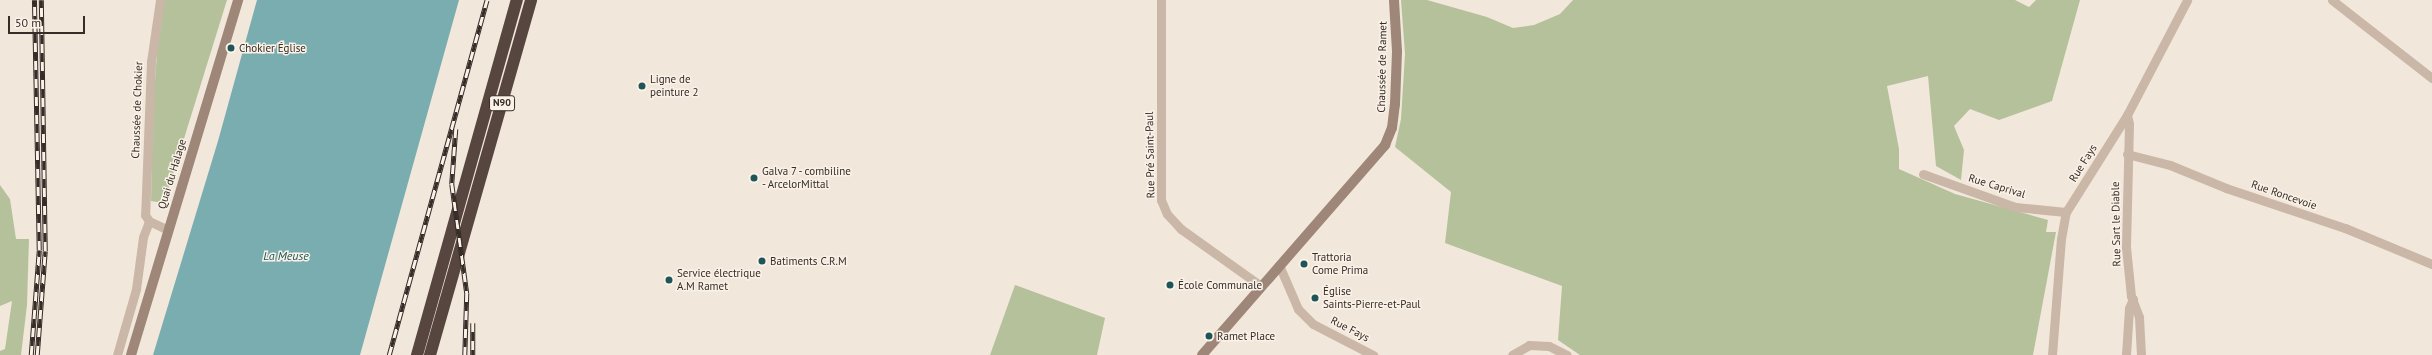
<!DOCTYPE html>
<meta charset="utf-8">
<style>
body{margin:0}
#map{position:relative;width:2432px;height:355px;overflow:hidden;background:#f2e7db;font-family:"PT Sans",sans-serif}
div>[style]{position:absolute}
.green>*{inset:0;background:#b5c19b}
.water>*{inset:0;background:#7aadaf}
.street>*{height:9px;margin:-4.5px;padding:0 4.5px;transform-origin:4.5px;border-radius:4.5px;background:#cab7a7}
.secondary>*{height:10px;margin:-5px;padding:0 5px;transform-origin:5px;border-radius:5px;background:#9e8678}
.highway>*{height:12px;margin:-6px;padding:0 6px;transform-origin:6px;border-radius:6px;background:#57463f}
.rail>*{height:4.5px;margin-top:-2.25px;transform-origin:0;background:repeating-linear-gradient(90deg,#faf1e7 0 9px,#362c28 0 18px);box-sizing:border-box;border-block:1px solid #362c28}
.dots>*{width:11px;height:11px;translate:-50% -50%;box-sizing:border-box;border:2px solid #faf1e7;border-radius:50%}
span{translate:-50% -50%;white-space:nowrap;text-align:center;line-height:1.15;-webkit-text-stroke:3px #faf1e7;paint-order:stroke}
.shield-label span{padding:1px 3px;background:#faf1e7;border:1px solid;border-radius:3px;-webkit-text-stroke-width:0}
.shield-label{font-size:10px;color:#362c28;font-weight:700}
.poi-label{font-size:11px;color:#362c28}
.left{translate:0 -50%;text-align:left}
.street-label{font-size:11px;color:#362c28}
.water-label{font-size:12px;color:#1d5558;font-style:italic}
.scale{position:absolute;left:8px;top:16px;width:77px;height:18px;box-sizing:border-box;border:2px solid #362c28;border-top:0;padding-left:5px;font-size:12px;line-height:14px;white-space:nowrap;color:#362c28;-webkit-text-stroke:3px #faf1e7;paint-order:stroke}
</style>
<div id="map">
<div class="green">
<i style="clip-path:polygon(161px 0,227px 0,164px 203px,151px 201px,153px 108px)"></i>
<i style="clip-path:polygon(1401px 0,1427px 0,1487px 17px,1513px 28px,1534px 25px,1560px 14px,1573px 0,2015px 0,2029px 7px,2036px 0,2080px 0,2052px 101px,1999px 120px,1970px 109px,1954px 126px,1964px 150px,1961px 180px,1936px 166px,1928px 76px,1887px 86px,1899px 149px,1899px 169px,1955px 194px,2048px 220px,2046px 232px,2056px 232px,2033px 355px,1580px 355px,1558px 340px,1562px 286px,1445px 243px,1451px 192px,1395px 147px,1401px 119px,1405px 54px)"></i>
<i style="clip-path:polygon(0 185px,10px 199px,16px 239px,29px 239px,27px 305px,21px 355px,0 355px,0 351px,5px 349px,12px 301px,0 306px)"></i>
<i style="clip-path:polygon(1015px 285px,1105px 318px,1097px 355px,990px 355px)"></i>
</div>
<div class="water">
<i style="clip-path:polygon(257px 0,459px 0,360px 355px,153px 355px,218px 141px)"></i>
</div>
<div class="street">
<i style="left:160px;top:0;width:63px;rotate:98.3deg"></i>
<i style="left:151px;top:62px;width:153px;rotate:92.2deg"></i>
<i style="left:145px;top:215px;width:7px;rotate:56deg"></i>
<i style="left:149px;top:221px;width:21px;rotate:25deg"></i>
<i style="left:1161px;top:0;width:200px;rotate:90deg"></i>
<i style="left:1161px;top:200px;width:15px;rotate:67deg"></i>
<i style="left:1167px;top:214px;width:21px;rotate:47deg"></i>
<i style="left:1181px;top:229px;width:98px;rotate:35.5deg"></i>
<i style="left:2332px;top:0;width:127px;rotate:38deg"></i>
<i style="left:2127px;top:115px;width:9px;rotate:77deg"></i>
<i style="left:2129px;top:124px;width:123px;rotate:91.4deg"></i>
<i style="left:2126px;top:247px;width:49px;rotate:84.2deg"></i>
<i style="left:2131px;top:296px;width:22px;rotate:69deg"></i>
<i style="left:2139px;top:317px;width:38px;rotate:87deg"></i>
<i style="left:2127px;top:154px;width:44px;rotate:14.3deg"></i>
<i style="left:2170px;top:165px;width:61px;rotate:22.3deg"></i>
<i style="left:2226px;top:188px;width:126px;rotate:18.6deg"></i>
<i style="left:2345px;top:228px;width:94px;rotate:22.5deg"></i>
<i style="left:1923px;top:174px;width:98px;rotate:19.7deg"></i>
<i style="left:2015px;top:207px;width:51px;rotate:5.6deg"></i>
<i style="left:1279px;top:265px;width:48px;rotate:66.6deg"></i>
<i style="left:1298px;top:309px;width:21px;rotate:45deg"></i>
<i style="left:1313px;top:324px;width:68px;rotate:27.3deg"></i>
<i style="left:117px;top:355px;width:69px;rotate:-73.9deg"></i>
<i style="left:136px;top:289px;width:52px;rotate:-82.3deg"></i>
<i style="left:143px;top:237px;width:17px;rotate:-69deg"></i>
<i style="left:1512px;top:355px;width:20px;rotate:-30deg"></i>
<i style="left:1529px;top:345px;width:20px;rotate:3deg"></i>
<i style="left:1549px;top:346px;width:20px;rotate:27deg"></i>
<i style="left:2052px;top:355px;width:116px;rotate:-85.6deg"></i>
<i style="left:2061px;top:239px;width:27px;rotate:-80deg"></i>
<i style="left:2066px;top:212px;width:115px;rotate:-57.8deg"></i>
<i style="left:2127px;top:115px;width:130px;rotate:-62.4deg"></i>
<i style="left:2126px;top:355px;width:47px;rotate:-86.3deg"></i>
<i style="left:2129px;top:308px;width:10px;rotate:-66deg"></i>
</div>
<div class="secondary">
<i style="left:131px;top:355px;width:371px;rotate:-73.2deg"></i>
<i style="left:1202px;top:355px;width:279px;rotate:-48.9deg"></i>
<i style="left:1385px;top:145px;width:18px;rotate:-68deg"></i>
<i style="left:1392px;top:128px;width:24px;rotate:-83deg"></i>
<i style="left:1395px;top:104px;width:53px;rotate:-87.8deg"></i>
<i style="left:1397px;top:51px;width:51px;rotate:-93.4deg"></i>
</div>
<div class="highway">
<i style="left:417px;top:355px;width:369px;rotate:-74.3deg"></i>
<i style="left:430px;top:355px;width:369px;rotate:-74.1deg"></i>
</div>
<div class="rail">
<i style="left:456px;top:129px;width:55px;rotate:94.2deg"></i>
<i style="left:452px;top:184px;width:110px;rotate:82.2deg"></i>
<i style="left:467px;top:293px;width:62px;rotate:91.8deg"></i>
<i style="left:473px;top:323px;width:32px;rotate:90deg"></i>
<i style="left:31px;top:355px;width:105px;rotate:-85.6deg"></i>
<i style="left:39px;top:250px;width:250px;rotate:-91.1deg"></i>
<i style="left:37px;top:355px;width:104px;rotate:-85.6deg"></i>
<i style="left:45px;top:251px;width:251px;rotate:-90.9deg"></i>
<i style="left:389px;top:355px;width:368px;rotate:-74.6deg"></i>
</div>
<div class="dots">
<i style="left:231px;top:48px;background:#1d5558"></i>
<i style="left:642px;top:86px;background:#1d5558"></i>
<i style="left:754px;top:178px;background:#1d5558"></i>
<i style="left:762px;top:261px;background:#1d5558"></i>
<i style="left:1304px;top:264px;background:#1d5558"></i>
<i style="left:669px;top:280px;background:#1d5558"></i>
<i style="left:1170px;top:285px;background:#1d5558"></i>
<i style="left:1315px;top:298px;background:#1d5558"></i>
<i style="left:1209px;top:336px;background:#1d5558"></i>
</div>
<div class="shield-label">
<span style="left:502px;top:103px">N90</span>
</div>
<div class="poi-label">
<span class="left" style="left:239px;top:48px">Chokier Église</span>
<span class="left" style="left:650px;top:86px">Ligne de<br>peinture 2</span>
<span class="left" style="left:762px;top:178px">Galva 7 - combiline<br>- ArcelorMittal</span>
<span class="left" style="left:1312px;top:264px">Trattoria<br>Come Prima</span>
<span class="left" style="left:770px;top:261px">Batiments C.R.M</span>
<span class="left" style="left:677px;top:280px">Service électrique<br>A.M Ramet</span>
<span class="left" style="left:1178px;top:285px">École Communale</span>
<span class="left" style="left:1323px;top:298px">Église<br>Saints-Pierre-et-Paul</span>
<span class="left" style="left:1217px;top:336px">Ramet Place</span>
</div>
<div class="street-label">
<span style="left:1382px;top:67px;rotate:-89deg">Chaussée de Ramet</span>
<span style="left:137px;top:110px;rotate:-88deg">Chaussée de Chokier</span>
<span style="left:1150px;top:155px;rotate:-91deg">Rue Pré Saint-Paul</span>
<span style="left:2083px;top:163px;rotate:-58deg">Rue Fays</span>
<span style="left:172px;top:174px;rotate:-73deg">Quai du Halage</span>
<span style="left:1997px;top:186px;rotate:17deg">Rue Caprival</span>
<span style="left:2284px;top:195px;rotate:19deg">Rue Roncevoie</span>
<span style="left:2116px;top:224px;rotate:-91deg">Rue Sart le Diable</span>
<span style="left:1350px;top:329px;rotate:27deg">Rue Fays</span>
</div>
<div class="water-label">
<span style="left:286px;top:256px">La Meuse</span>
</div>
<div class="scale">50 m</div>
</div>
